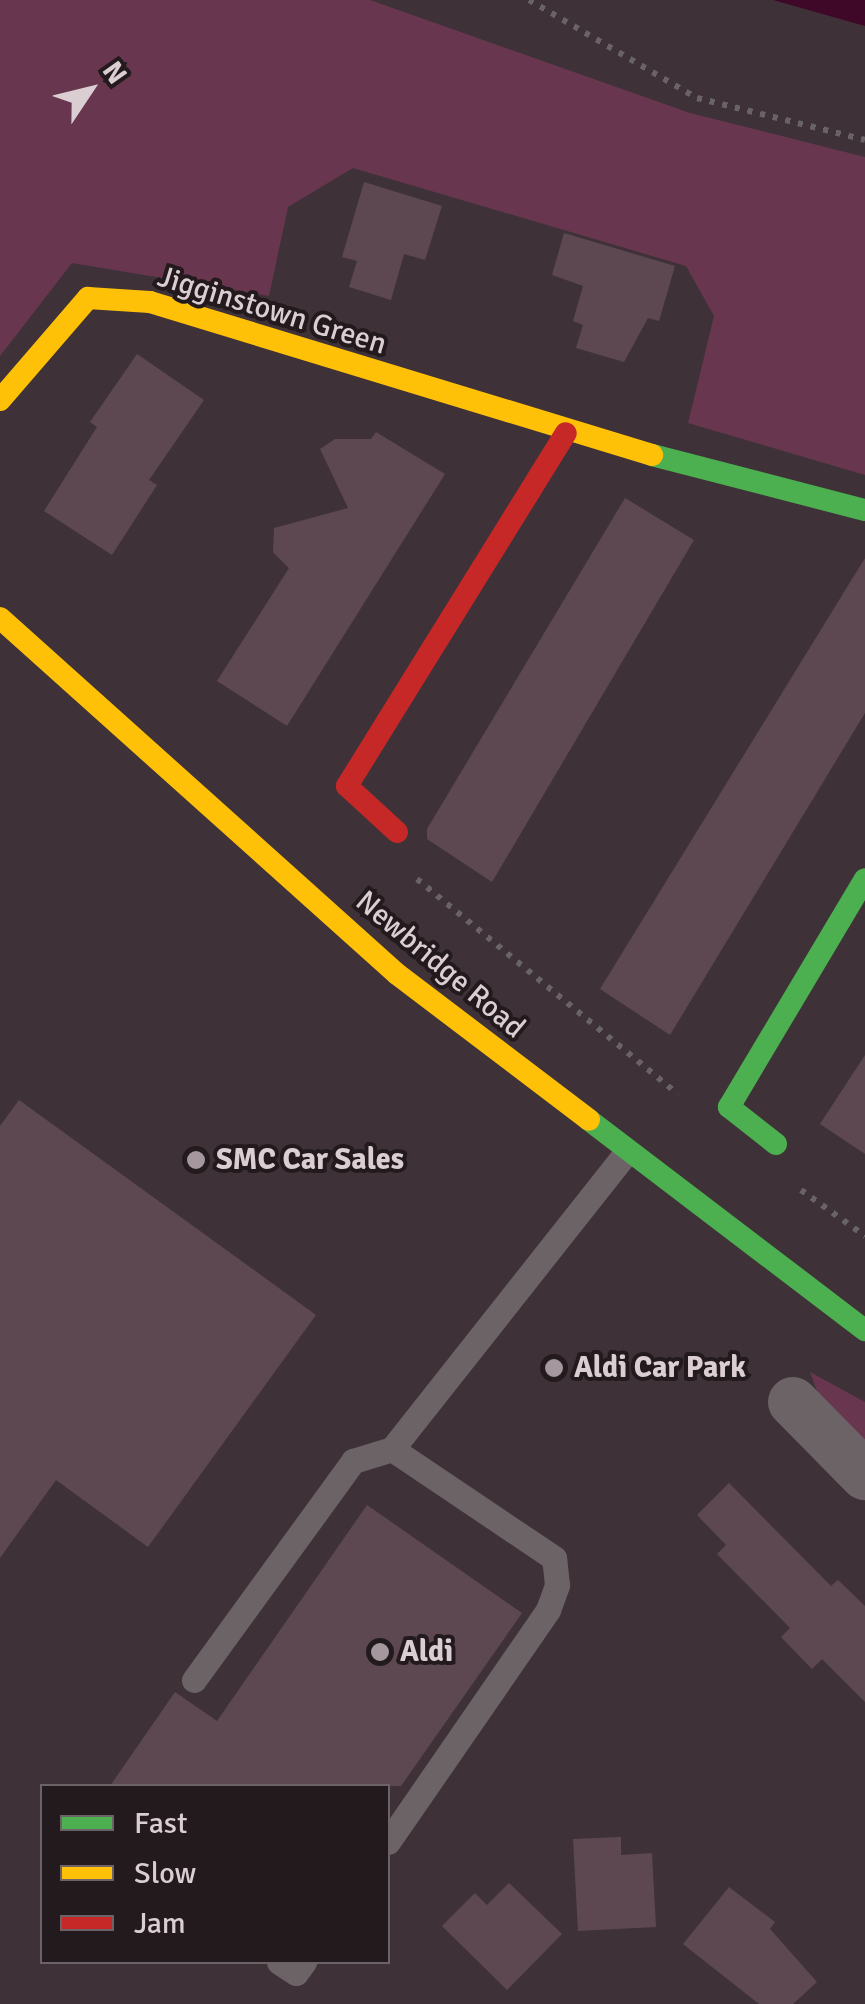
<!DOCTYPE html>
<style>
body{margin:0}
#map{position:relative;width:865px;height:2004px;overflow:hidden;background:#3e3238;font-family:Signika,sans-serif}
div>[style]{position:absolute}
.green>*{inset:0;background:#68364e}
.water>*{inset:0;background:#3f0828}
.building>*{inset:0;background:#5d4852}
.path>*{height:6px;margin-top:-3px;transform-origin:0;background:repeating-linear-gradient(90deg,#6a6366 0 5px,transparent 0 13px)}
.lane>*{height:25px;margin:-12.5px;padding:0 12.5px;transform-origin:12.5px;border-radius:12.5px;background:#6c6367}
.street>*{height:50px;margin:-25px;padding:0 25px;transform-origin:25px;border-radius:25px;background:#6c6367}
.fast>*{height:22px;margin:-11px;padding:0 11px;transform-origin:11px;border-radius:11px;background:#4caf50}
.slow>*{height:22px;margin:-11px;padding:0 11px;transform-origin:11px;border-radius:11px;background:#ffc107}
.jam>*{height:22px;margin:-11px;padding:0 11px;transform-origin:11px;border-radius:11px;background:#c62828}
.dots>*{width:28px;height:28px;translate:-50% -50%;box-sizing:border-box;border:5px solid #231a1d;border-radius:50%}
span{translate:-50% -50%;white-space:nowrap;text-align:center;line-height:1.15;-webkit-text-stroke:8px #231a1d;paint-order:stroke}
.street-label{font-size:30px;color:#dbced3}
.poi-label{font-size:30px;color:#dbced3;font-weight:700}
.left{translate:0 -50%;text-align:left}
.legend{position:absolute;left:40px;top:1784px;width:350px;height:180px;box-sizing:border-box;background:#231a1d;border:2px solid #6d6266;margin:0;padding:12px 18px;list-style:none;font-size:30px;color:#dbced3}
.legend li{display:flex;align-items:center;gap:20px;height:50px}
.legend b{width:50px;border:2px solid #6d6266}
.north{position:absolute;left:40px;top:40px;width:100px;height:100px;-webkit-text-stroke:8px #231a1d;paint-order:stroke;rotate:55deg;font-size:28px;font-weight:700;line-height:40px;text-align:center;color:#dbced3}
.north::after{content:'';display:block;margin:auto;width:35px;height:45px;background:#dbced3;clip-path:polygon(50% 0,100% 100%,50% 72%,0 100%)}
</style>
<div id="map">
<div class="green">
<i style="clip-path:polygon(0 0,370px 0,690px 113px,865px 157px,865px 475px,688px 423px,714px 316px,686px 266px,353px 168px,288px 207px,269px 296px,72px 263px,0 356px)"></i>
<i style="clip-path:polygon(810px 1372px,865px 1402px,865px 1442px,818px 1394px)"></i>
</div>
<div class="water">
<i style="clip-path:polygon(773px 0,865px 0,865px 26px)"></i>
</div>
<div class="building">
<i style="clip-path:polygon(364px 182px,442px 206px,425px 260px,404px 254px,391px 300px,349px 287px,357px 261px,342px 257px)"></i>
<i style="clip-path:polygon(564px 233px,675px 266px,659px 321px,648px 318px,624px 362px,576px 348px,583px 325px,573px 321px,583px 286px,552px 275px)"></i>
<i style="clip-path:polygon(137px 354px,204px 400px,149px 480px,157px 485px,112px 555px,44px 511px,97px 427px,90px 422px)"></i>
<i style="clip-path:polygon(376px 432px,445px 474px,287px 726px,217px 681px,289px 568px,273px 552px,274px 528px,348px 508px,320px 449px,335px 439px,371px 439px)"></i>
<i style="clip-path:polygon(625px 498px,694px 540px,492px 882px,427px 839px,427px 829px)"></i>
<i style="clip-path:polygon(865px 558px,865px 713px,670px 1035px,600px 989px)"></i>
<i style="clip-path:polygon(865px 1055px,865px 1154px,820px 1124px)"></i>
<i style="clip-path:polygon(19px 1100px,316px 1315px,148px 1547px,56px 1480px,0 1558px,0 1126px)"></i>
<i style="clip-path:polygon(729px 1483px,831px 1586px,838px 1580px,865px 1606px,865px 1702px,822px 1659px,812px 1669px,781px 1637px,790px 1628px,717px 1554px,726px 1545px,697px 1515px)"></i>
<i style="clip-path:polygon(367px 1505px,522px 1613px,401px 1786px,110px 1786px,175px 1692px,217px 1721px)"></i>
<i style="clip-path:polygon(621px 1837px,621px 1855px,652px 1853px,656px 1927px,578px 1931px,573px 1839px)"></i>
<i style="clip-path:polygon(509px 1883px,562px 1934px,507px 1990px,442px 1926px,475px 1893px,487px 1905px)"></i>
<i style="clip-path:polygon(729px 1887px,775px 1922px,770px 1929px,817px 1982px,793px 2004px,759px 2004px,683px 1944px)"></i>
</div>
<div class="path">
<i style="left:529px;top:0;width:194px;rotate:30.3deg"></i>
<i style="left:697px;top:98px;width:173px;rotate:14deg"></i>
<i style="left:417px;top:879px;width:338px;rotate:39.5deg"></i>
<i style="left:801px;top:1190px;width:79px;rotate:35.7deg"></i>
</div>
<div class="lane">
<i style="left:194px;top:1680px;width:271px;rotate:-54deg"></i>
<i style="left:353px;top:1461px;width:41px;rotate:-17.1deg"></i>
<i style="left:388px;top:1842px;width:282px;rotate:-55.4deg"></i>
<i style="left:548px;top:1610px;width:27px;rotate:-70deg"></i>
<i style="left:557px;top:1585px;width:27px;rotate:-96deg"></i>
<i style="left:554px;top:1558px;width:195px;rotate:-146.1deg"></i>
<i style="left:392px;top:1449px;width:377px;rotate:-51.7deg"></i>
<i style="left:279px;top:1962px;width:20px;rotate:33deg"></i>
<i style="left:296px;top:1973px;width:14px;rotate:-54deg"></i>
</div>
<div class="street">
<i style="left:793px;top:1402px;width:103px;rotate:45.4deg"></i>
</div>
<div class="fast">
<i style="left:652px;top:455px;width:220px;rotate:14.5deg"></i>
<i style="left:589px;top:1120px;width:347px;rotate:37.3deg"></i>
<i style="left:776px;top:1144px;width:60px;rotate:-141.8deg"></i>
<i style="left:729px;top:1107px;width:265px;rotate:-59.2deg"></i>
</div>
<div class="slow">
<i style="left:0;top:400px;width:135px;rotate:-49.2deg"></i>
<i style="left:88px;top:298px;width:62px;rotate:3.7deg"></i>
<i style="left:150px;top:302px;width:525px;rotate:16.95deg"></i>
<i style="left:0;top:618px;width:533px;rotate:41.88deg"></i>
<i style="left:397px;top:974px;width:241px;rotate:37.2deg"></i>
</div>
<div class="jam">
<i style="left:397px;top:832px;width:68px;rotate:-137.4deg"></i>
<i style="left:347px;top:786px;width:415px;rotate:-58.2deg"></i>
</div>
<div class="dots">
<i style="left:196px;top:1160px;background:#a4979d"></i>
<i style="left:554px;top:1368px;background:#a4979d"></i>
<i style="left:380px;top:1652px;background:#a4979d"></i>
</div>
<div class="street-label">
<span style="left:272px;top:311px;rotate:17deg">Jigginstown Green</span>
<span style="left:440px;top:965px;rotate:40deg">Newbridge Road</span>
</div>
<div class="poi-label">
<span class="left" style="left:216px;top:1160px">SMC Car Sales</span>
<span class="left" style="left:574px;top:1368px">Aldi Car Park</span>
<span class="left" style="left:400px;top:1652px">Aldi</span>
</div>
<ul class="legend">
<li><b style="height:12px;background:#4caf50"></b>Fast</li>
<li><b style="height:12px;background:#ffc107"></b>Slow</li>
<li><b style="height:12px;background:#c62828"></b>Jam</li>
</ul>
<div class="north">N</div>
</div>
